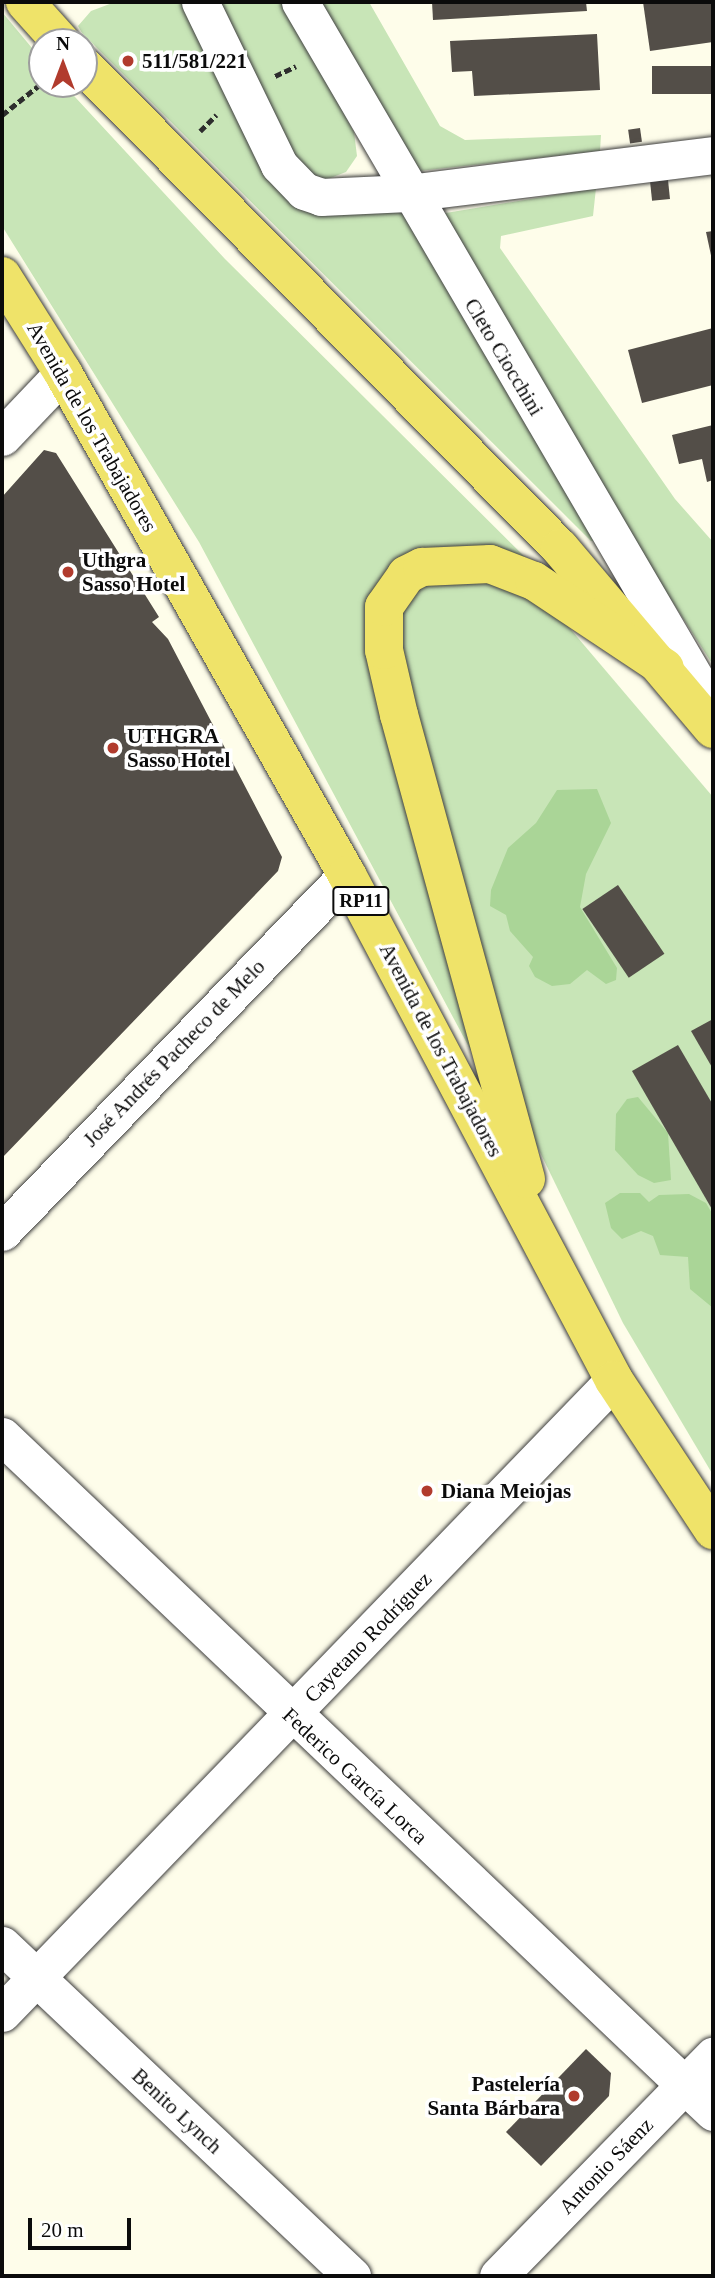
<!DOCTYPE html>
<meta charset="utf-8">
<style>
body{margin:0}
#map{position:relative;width:715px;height:2278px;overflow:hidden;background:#fefdea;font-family:Georgia,serif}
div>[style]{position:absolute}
.green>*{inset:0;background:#c8e5b7}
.forest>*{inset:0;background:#aad597}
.building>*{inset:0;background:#534e48;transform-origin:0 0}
.path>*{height:4.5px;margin-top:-2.25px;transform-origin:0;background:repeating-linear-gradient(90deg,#2d2d2d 0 7px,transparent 0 10.5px)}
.roads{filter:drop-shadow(0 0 2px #3e3e3e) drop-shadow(0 0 2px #3e3e3e)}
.minor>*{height:37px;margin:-18.5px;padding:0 18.5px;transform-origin:18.5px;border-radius:18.5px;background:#fff}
.major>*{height:38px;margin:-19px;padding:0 19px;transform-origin:19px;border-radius:19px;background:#efe369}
.dots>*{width:19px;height:19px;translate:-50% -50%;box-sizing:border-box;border:4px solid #fff;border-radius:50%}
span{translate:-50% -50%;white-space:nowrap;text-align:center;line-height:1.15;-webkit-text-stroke:7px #fff;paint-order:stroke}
.shield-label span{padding:2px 5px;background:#fff;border:2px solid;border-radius:5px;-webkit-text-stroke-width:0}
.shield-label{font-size:19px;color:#0b0b0b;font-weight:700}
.poi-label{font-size:21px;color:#0b0b0b;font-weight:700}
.left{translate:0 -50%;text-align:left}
.right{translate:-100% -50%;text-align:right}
.street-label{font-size:21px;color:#0b0b0b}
.frame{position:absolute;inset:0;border:4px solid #0b0b0b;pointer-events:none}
.north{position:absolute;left:28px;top:28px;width:70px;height:70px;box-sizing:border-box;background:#fff;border:2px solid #9d9d9d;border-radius:50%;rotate:0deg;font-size:19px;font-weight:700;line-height:28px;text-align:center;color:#0b0b0b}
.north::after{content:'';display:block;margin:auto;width:24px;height:32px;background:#b13b2d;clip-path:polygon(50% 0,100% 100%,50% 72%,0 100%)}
.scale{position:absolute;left:28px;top:2218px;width:103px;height:32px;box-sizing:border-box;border:4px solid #0b0b0b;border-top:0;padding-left:9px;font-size:21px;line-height:24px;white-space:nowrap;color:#0b0b0b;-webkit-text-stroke:5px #fff;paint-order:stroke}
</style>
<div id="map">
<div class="green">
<i style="clip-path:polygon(115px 2px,185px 2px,259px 155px,404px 214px,601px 542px,591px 541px,82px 33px,78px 26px,91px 11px)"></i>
<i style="clip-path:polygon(212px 2px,284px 2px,354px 132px,357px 156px,346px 172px,325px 180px,296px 167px)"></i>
<i style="clip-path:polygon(317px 2px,369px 2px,440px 126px,465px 140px,601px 135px,600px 151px,419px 171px)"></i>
<i style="clip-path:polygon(2px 12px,42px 60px,42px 84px,63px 84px,225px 259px,536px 568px,377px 590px,478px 1064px,199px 542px,2px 226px)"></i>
<i style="clip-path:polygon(596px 188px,593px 216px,501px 236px,500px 248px,675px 499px,713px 542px,713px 665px,607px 500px,440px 214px)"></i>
<i style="clip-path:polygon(506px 581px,567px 625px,713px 797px,713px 1475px,623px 1323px,536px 1144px,402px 659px,401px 602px,418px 583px)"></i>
</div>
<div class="forest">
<i style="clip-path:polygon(597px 789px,611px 823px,586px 874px,580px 907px,617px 968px,616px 980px,606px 984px,587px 970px,570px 984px,552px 986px,535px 977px,529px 966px,533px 957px,510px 931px,506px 915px,490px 906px,491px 890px,508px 848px,536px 823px,557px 790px)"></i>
<i style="clip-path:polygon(638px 1097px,668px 1133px,671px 1180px,654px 1183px,638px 1175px,615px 1150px,616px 1114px,627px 1099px)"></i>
<i style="clip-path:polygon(620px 1193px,640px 1193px,649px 1202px,659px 1195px,689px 1194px,706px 1203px,713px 1215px,713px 1308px,690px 1289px,688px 1257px,660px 1255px,653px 1236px,641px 1231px,622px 1239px,611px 1228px,605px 1203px)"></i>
</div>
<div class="building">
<i style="clip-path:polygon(432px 2px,586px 2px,587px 11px,433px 20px)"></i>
<i style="clip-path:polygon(643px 2px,713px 2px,713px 42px,650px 51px)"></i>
<i style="clip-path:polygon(597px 34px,600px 90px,474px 96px,472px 71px,452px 72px,450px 41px)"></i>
<i style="left:713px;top:66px;width:28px;height:61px;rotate:90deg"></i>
<i style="left:640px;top:128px;width:14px;height:12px;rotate:82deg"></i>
<i style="left:668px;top:180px;width:19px;height:18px;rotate:84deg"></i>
<i style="clip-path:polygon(713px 231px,713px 260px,712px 260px,706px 232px)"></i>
<i style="clip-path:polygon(713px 328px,713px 385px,642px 403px,628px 350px)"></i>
<i style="clip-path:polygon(713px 425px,713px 480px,707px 482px,702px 459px,679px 464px,672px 435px)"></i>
<i style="clip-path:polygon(44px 450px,56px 453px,159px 617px,152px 622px,168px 639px,282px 857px,278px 871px,2px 1158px,2px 497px)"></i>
<i style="left:618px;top:885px;width:83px;height:43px;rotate:56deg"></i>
<i style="clip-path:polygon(713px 1019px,713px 1069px,691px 1031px)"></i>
<i style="clip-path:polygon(678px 1045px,713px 1105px,713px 1211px,632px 1071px)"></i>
<i style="clip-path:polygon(586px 2049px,611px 2073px,609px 2096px,541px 2166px,506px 2132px)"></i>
</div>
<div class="path">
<i style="left:275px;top:76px;width:23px;rotate:-25deg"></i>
<i style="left:2px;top:115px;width:51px;rotate:-38.7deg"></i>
<i style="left:200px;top:131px;width:23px;rotate:-45deg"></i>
</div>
<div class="roads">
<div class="minor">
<i style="left:200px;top:2px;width:181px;rotate:64.1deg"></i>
<i style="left:279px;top:165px;width:36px;rotate:46deg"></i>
<i style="left:304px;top:191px;width:18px;rotate:19deg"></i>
<i style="left:321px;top:197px;width:87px;rotate:-2.6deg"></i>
<i style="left:408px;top:193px;width:307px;rotate:-7.1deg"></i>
<i style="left:300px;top:2px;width:819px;rotate:59.71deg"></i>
<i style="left:2px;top:437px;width:88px;rotate:-46.4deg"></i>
<i style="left:2px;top:1232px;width:496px;rotate:-46deg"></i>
<i style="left:2px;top:1436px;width:981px;rotate:43.55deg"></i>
<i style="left:2px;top:1945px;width:482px;rotate:43.4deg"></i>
<i style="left:2px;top:2013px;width:880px;rotate:-45.97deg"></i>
<i style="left:498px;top:2276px;width:308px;rotate:-45.7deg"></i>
</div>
<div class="major">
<i style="left:25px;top:2px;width:54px;rotate:48deg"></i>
<i style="left:84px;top:66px;width:677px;rotate:45.36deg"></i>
<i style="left:560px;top:548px;width:237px;rotate:49.8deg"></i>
<i style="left:2px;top:276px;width:115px;rotate:57.8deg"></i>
<i style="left:63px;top:373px;width:577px;rotate:60.5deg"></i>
<i style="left:347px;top:875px;width:571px;rotate:62.13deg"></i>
<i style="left:614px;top:1380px;width:180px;rotate:56.6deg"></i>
<i style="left:526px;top:1179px;width:481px;rotate:-105.3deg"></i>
<i style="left:399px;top:715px;width:67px;rotate:-103deg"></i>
<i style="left:384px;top:650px;width:43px;rotate:-90deg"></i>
<i style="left:384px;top:607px;width:39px;rotate:-55deg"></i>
<i style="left:406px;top:575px;width:18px;rotate:-27deg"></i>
<i style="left:422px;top:567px;width:68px;rotate:-2.5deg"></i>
<i style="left:490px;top:564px;width:47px;rotate:21.1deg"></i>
<i style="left:534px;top:581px;width:157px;rotate:33.6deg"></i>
</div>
</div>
<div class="dots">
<i style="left:128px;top:61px;background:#b13b2d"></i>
<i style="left:68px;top:572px;background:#b13b2d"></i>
<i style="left:113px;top:748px;background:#b13b2d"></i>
<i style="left:427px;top:1491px;background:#b13b2d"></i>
<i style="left:574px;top:2096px;background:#b13b2d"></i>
</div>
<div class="shield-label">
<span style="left:361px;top:901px">RP11</span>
</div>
<div class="poi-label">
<span class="left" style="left:142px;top:61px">511/581/221</span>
<span class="left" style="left:82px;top:572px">Uthgra<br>Sasso Hotel</span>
<span class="left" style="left:127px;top:748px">UTHGRA<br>Sasso Hotel</span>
<span class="left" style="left:441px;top:1491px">Diana Meiojas</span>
<span class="right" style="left:560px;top:2096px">Pastelería<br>Santa Bárbara</span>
</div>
<div class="street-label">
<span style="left:504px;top:357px;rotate:59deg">Cleto Ciocchini</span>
<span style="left:92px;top:427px;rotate:60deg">Avenida de los Trabajadores</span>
<span style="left:441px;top:1050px;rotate:62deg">Avenida de los Trabajadores</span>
<span style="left:174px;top:1053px;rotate:-46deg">José Andrés Pacheco de Melo</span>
<span style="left:368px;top:1637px;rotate:-46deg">Cayetano Rodríguez</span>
<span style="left:355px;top:1776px;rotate:43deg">Federico García Lorca</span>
<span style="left:177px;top:2111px;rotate:43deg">Benito Lynch</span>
<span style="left:606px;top:2166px;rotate:-46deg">Antonio Sáenz</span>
</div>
<div class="frame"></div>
<div class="north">N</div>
<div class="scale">20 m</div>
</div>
